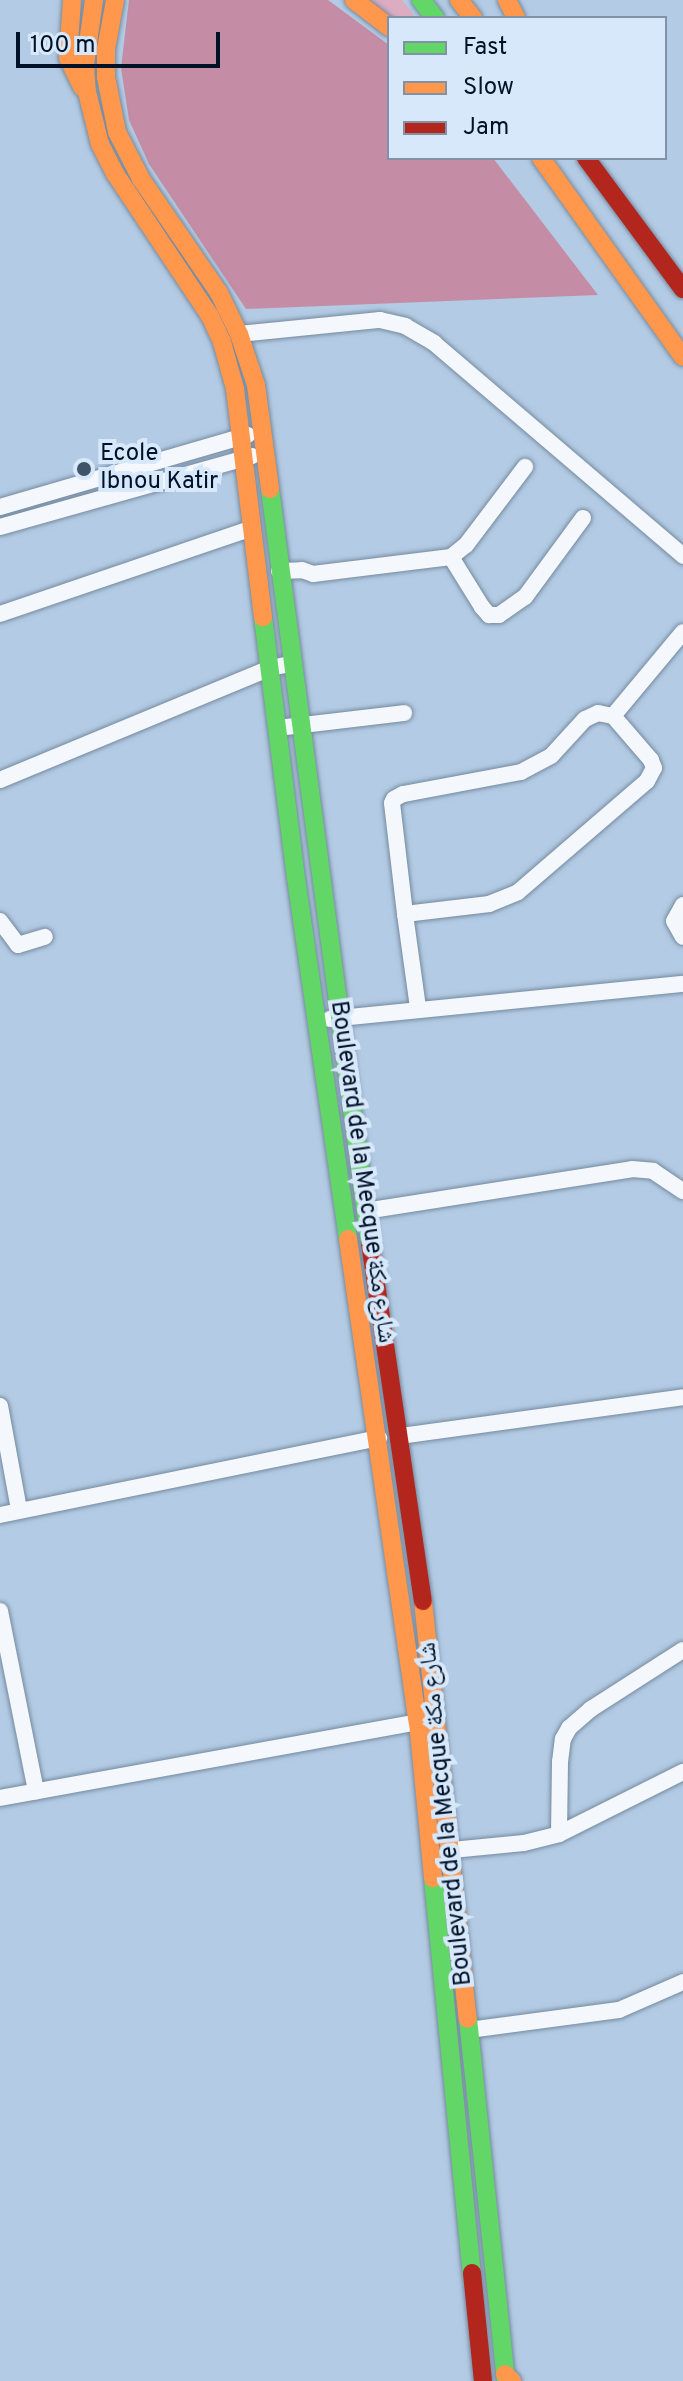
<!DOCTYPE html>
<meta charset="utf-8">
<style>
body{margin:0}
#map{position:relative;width:683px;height:2381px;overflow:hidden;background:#b3cbe4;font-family:Overpass,"Noto Naskh Arabic",sans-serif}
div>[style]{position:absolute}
.green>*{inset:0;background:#dcacc1}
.forest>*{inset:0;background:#c48ca5}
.roads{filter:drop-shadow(0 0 2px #758a9f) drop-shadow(0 0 2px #758a9f)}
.street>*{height:16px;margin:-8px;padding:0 8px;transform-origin:8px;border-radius:8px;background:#f4f7fb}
.fast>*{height:18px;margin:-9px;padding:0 9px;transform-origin:9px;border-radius:9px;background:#63d668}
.slow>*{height:18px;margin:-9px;padding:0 9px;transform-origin:9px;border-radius:9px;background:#ff974d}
.jam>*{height:18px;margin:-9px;padding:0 9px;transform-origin:9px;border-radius:9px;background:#b3261e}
.dots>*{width:22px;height:22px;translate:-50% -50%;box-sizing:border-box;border:4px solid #d7e8fa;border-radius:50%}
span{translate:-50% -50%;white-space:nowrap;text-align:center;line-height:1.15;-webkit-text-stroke:8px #d7e8fa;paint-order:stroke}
.poi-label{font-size:24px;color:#001227}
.left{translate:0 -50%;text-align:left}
.street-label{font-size:24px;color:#001227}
.legend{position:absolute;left:387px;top:16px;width:280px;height:144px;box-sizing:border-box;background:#d7e8fa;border:2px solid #8192a6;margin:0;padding:10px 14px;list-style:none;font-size:24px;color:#001227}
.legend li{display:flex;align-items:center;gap:16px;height:40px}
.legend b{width:40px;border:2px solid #8192a6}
.scale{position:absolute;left:16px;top:32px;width:204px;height:36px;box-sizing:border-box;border:4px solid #001227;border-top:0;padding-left:10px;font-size:24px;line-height:28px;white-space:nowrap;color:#001227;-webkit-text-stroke:6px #d7e8fa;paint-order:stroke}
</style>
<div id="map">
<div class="green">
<i style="clip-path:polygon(365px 0,402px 0,416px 18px,389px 18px)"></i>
</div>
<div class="forest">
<i style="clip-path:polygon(129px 0,328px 0,389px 45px,389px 158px,493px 158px,598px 295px,246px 309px,149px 164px,129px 120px,121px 68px)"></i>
</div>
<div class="roads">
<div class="street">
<i style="left:239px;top:334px;width:142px;rotate:-5.7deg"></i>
<i style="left:380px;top:320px;width:26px;rotate:13deg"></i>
<i style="left:405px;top:326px;width:34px;rotate:30deg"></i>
<i style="left:434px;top:343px;width:328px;rotate:40.5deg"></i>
<i style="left:0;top:507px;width:258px;rotate:-16.2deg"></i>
<i style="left:0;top:527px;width:262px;rotate:-15.7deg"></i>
<i style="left:451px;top:557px;width:59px;rotate:58.2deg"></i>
<i style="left:482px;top:607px;width:11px;rotate:49deg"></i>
<i style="left:489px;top:615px;width:10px"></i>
<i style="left:499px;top:615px;width:32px;rotate:-35deg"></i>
<i style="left:525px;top:597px;width:98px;rotate:-53.7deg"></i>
<i style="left:279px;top:571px;width:23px;rotate:-2deg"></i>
<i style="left:302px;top:570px;width:12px;rotate:20deg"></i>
<i style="left:313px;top:574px;width:139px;rotate:-7deg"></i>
<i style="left:451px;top:557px;width:19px;rotate:-39deg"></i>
<i style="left:466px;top:545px;width:98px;rotate:-52.9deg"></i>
<i style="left:0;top:614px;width:266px;rotate:-18.8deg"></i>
<i style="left:613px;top:716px;width:109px;rotate:-50.2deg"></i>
<i style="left:277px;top:728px;width:128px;rotate:-6.7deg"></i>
<i style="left:0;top:780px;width:292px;rotate:-22.5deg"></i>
<i style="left:270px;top:668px;width:20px;rotate:-11deg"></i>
<i style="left:683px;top:905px;width:18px;rotate:119deg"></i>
<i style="left:674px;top:921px;width:18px;rotate:61deg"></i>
<i style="left:405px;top:914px;width:85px;rotate:-6.8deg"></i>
<i style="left:489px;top:904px;width:31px;rotate:-22deg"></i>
<i style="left:518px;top:892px;width:170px;rotate:-40.7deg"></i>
<i style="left:647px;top:781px;width:15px;rotate:-62deg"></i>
<i style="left:654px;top:768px;width:9px;rotate:-111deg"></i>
<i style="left:651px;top:760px;width:58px;rotate:-130.8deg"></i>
<i style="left:613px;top:716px;width:15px;rotate:-169deg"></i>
<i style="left:598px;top:713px;width:14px;rotate:155deg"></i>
<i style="left:585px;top:719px;width:50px;rotate:132.6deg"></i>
<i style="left:551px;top:756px;width:34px;rotate:152deg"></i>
<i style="left:521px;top:772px;width:120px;rotate:169.4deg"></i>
<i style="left:403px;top:794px;width:10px;rotate:151deg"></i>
<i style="left:394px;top:799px;width:4px;rotate:117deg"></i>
<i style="left:392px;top:803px;width:112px;rotate:83.3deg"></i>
<i style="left:405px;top:914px;width:95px;rotate:82.1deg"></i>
<i style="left:0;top:921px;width:30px;rotate:53deg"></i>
<i style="left:18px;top:945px;width:28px;rotate:-17deg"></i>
<i style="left:330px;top:1019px;width:355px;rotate:-5.7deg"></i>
<i style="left:365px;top:1211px;width:270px;rotate:-8.9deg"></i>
<i style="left:632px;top:1169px;width:21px;rotate:5deg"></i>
<i style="left:653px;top:1171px;width:36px;rotate:34deg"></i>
<i style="left:0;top:1406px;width:106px;rotate:79.6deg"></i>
<i style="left:400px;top:1436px;width:286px;rotate:-7.8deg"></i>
<i style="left:0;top:1515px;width:387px;rotate:-11.5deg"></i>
<i style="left:0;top:1611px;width:184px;rotate:78.7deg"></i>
<i style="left:0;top:1798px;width:425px;rotate:-10.3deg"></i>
<i style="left:559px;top:1834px;width:72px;rotate:-89.2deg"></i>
<i style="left:560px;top:1762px;width:23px;rotate:-83deg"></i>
<i style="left:563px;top:1739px;width:13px;rotate:-61deg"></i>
<i style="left:569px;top:1728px;width:29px;rotate:-41deg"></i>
<i style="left:591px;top:1709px;width:109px;rotate:-32.7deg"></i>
<i style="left:452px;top:1850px;width:72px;rotate:-5.6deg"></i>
<i style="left:524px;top:1843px;width:36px;rotate:-14deg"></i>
<i style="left:559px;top:1834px;width:139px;rotate:-26.6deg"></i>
<i style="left:469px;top:2030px;width:151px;rotate:-7.6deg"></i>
<i style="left:619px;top:2010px;width:70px;rotate:-23.6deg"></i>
</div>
<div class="fast">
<i style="left:421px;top:0;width:23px;rotate:52deg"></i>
<i style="left:270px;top:489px;width:761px;rotate:82.45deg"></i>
<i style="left:263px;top:617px;width:263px;rotate:82.8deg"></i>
<i style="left:296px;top:878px;width:365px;rotate:81.8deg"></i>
<i style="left:433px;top:1878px;width:397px;rotate:84.4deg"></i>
<i style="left:468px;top:2019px;width:364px;rotate:84deg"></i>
</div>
<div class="slow">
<i style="left:72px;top:0;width:58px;rotate:93.9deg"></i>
<i style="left:68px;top:58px;width:32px;rotate:64deg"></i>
<i style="left:94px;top:0;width:66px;rotate:97.9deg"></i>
<i style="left:85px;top:65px;width:27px;rotate:86deg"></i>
<i style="left:87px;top:92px;width:54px;rotate:76deg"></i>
<i style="left:100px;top:144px;width:31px;rotate:63deg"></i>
<i style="left:114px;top:172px;width:173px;rotate:56.3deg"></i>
<i style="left:210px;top:316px;width:29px;rotate:65deg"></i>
<i style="left:222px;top:342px;width:49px;rotate:74.5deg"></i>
<i style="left:235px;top:389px;width:230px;rotate:83deg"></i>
<i style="left:115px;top:0;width:50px;rotate:100.4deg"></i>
<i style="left:106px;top:49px;width:28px;rotate:90deg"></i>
<i style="left:106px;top:77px;width:56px;rotate:78.7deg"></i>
<i style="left:117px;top:132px;width:53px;rotate:62.9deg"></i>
<i style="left:141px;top:179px;width:138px;rotate:55.6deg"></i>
<i style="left:219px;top:293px;width:46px;rotate:64deg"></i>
<i style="left:239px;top:334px;width:54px;rotate:71.6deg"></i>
<i style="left:256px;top:385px;width:105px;rotate:82.3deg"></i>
<i style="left:354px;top:0;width:44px;rotate:37.6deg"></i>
<i style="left:459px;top:0;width:23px;rotate:52deg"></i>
<i style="left:507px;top:0;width:20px;rotate:63deg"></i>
<i style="left:541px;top:158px;width:244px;rotate:54.5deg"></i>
<i style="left:348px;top:1239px;width:488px;rotate:81.8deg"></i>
<i style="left:418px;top:1722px;width:157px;rotate:84.5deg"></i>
<i style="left:423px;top:1601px;width:420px;rotate:83.9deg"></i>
<i style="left:505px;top:2374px;width:10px;rotate:45deg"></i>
</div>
<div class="jam">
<i style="left:586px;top:158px;width:163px;rotate:53.5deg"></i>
<i style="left:370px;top:1243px;width:362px;rotate:81.6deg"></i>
<i style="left:472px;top:2273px;width:109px;rotate:84.2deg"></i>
</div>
</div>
<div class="dots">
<i style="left:84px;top:469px;background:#3f5369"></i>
</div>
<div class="poi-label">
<span class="left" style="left:100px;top:469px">Ecole<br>Ibnou Katir</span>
</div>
<div class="street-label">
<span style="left:361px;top:1172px;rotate:82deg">Boulevard de la Mecque شارع مكة</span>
<span style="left:447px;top:1814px;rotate:-96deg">Boulevard de la Mecque شارع مكة</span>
</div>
<ul class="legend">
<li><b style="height:10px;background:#63d668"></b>Fast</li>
<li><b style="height:10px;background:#ff974d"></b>Slow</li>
<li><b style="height:10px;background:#b3261e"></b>Jam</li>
</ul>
<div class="scale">100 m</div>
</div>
